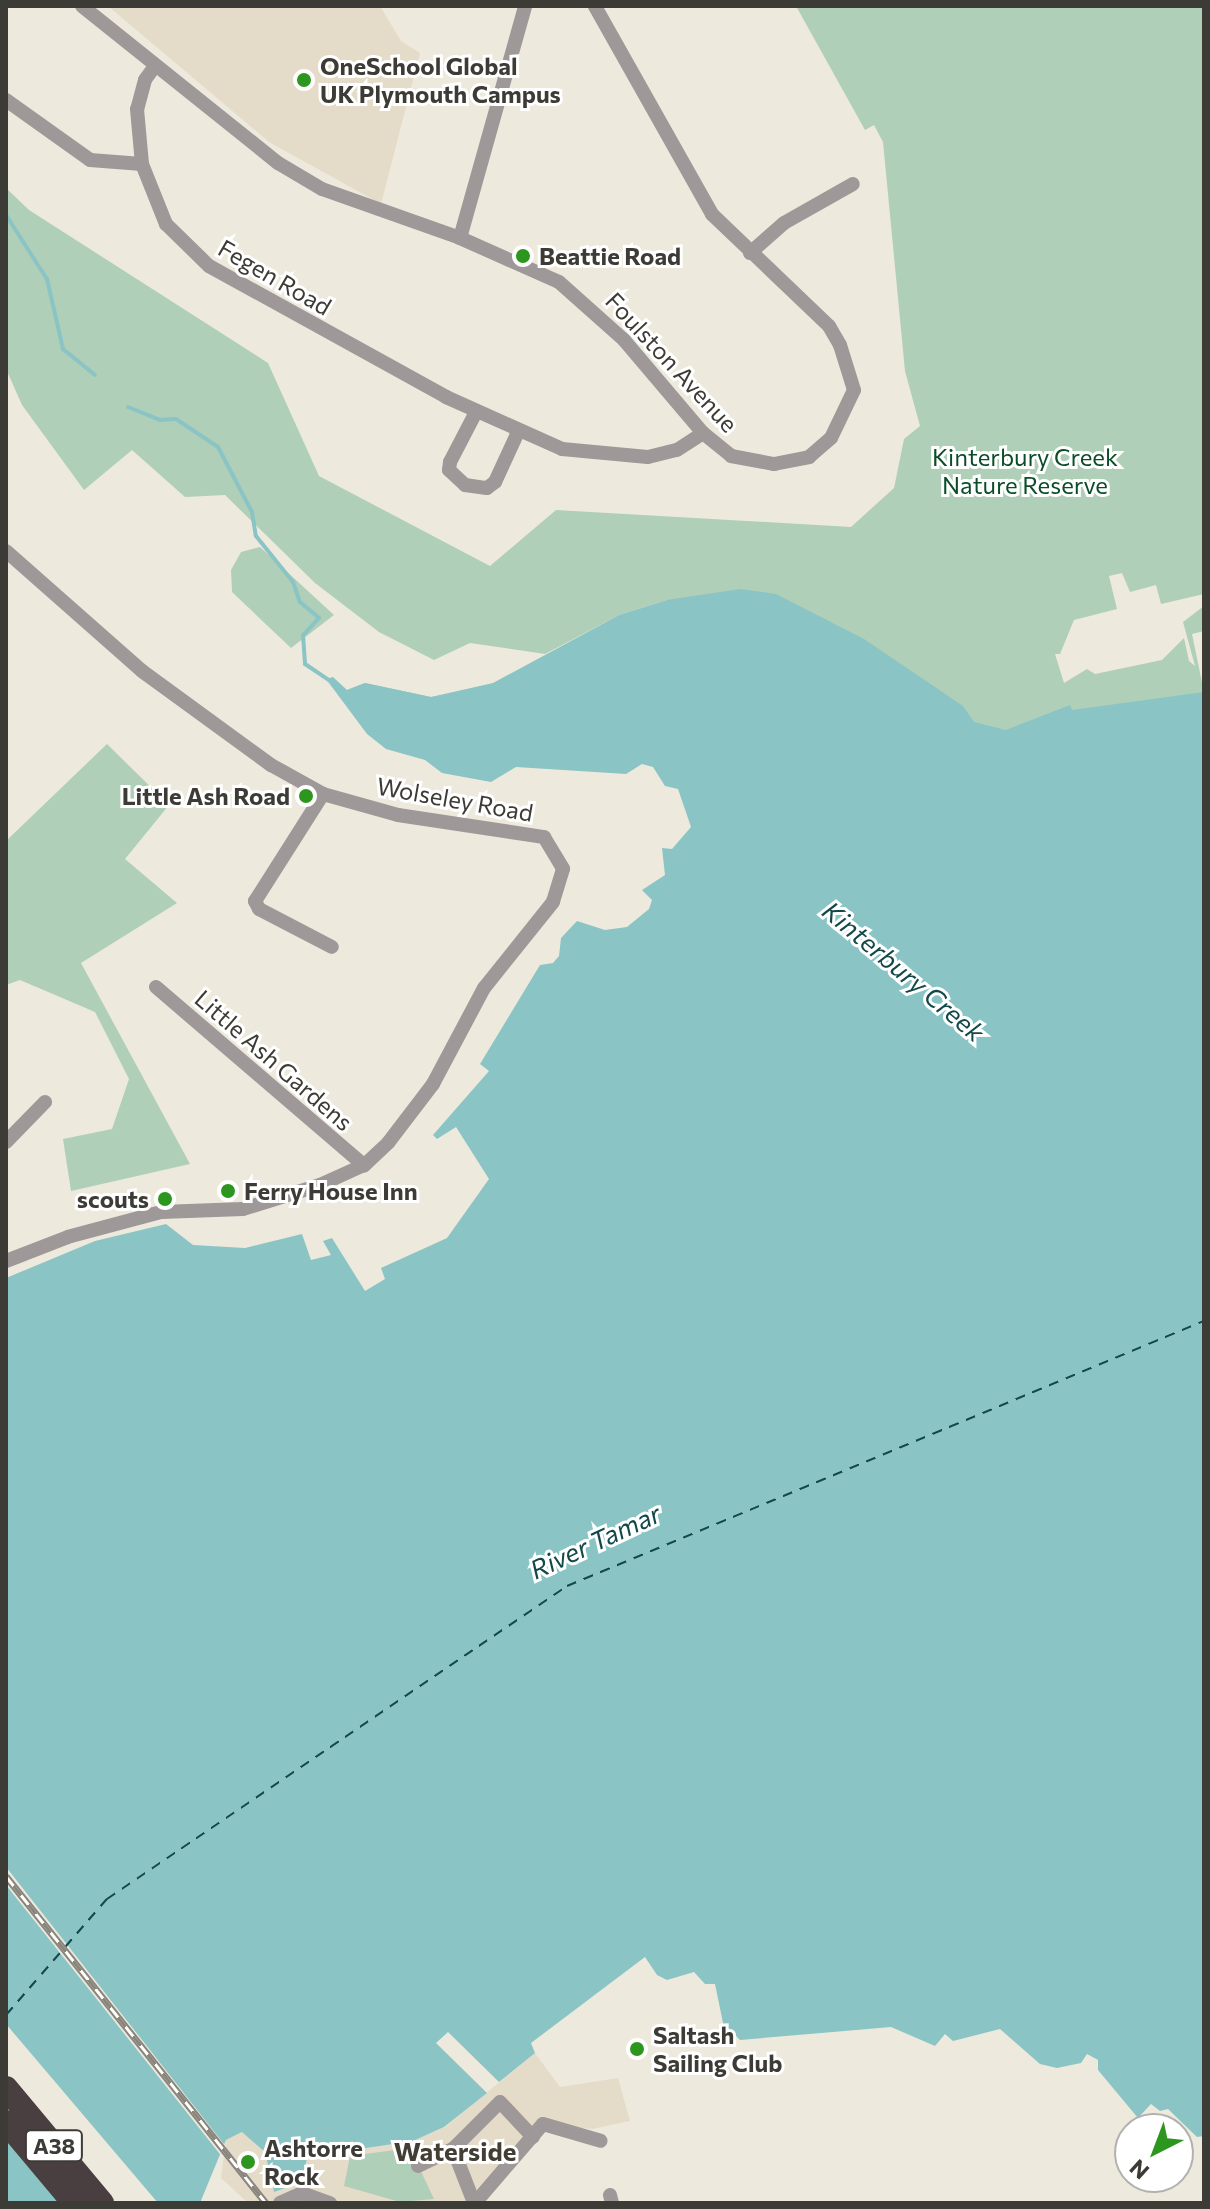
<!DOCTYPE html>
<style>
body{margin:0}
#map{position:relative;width:1210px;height:2209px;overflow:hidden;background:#eee9dd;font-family:Commissioner,sans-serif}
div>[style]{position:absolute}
.built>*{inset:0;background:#e4dcc9}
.green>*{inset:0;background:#b0cfb8}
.water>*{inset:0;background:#8ac4c5}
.pier>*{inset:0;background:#eee9dd}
.stream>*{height:4px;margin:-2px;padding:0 2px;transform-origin:2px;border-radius:2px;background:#8ac4c5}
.ferry>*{height:2px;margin-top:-1px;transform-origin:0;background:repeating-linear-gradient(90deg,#134849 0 10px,transparent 0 18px)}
.street>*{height:14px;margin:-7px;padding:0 7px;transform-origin:7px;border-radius:7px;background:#9e9898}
.highway>*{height:24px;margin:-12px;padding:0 12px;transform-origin:12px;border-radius:12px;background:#4a3f40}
.rail>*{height:7px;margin-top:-3.5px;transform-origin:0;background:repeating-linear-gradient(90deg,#fff 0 12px,#89857d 0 24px);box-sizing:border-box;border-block:2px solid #89857d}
.dots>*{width:22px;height:22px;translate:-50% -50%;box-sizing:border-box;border:4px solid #fff;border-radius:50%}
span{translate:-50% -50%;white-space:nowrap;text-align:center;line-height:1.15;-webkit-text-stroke:6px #fff;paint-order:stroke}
.shield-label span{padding:2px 6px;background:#fff;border:2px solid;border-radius:6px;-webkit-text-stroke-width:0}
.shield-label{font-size:22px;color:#3d3b36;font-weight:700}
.poi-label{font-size:24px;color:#3d3b36;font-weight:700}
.left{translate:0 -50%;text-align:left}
.right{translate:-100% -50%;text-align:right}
.street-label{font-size:24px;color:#3d3b36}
.park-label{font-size:24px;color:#0b4d28}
.water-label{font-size:26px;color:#134849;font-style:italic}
.neighbourhood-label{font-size:26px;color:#423e35;font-weight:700}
.frame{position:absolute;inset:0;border:8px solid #3d3b36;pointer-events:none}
.north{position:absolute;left:1114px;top:2113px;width:80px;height:80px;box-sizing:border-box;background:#fff;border:2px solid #b1b1af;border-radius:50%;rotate:222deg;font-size:22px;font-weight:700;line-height:32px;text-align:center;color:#3d3b36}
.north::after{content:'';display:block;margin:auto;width:28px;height:36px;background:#2d961e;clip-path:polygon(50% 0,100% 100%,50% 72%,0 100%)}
</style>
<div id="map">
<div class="built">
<i style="clip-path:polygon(108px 6px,380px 6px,401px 41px,420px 53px,381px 204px,269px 142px)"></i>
<i style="clip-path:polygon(535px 2053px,560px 2087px,618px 2078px,630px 2121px,592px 2129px,543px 2124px,475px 2203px,248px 2203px,221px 2178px,226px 2140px,243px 2132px,265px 2152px,274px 2192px,288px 2183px,308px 2148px,338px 2152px,339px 2147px,413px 2141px,445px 2127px)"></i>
</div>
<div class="green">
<i style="clip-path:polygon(796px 6px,1204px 6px,1204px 594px,1161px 604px,1156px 585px,1130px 592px,1122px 573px,1109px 576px,1117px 609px,1074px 620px,1060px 654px,1055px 654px,1064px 683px,1087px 669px,1095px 674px,1162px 660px,1184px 638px,1189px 661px,1195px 666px,1183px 622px,1204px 606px,1204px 631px,1192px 634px,1204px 692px,1204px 739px,674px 922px,703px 774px,347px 690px,365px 683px,431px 697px,838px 626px,810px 613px,667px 600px,619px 615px,545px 654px,470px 643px,434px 660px,379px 632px,315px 583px,225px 495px,185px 497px,132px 450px,84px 490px,22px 405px,6px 369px,6px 188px,29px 210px,268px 363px,319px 476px,490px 566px,556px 510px,851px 527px,894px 488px,904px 439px,920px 426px,905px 371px,883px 142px,874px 125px,865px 130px)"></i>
<i style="clip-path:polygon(260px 547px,334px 615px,291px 648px,232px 592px,231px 570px,241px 552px)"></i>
<i style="clip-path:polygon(107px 744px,169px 805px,125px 859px,177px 903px,81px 963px,190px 1164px,71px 1191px,63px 1139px,112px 1129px,129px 1079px,95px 1012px,20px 980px,6px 985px,6px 841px)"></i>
<i style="clip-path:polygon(410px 2148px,434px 2199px,400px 2202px,344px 2186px,350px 2156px)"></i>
</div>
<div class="water">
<i style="clip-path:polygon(740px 589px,776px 594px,864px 639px,963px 706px,974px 722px,1006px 730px,1070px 705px,1072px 710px,1204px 692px,1204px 2136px,1197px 2137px,1168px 2109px,1160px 2111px,1151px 2104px,1138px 2118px,1098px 2070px,1098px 2060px,1087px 2054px,1081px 2063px,1057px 2068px,1040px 2064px,1000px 2029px,953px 2041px,945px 2034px,935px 2046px,891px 2027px,740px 2040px,723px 2023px,715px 1984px,705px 1984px,694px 1972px,667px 1980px,657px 1975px,645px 1957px,531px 2043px,535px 2053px,499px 2082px,448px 2032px,436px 2043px,487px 2093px,444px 2127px,413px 2141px,339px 2152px,309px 2148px,302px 2182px,274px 2192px,265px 2152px,242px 2132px,226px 2140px,200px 2203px,6px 2203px,6px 1278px,95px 1241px,166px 1224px,193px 1245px,245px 1248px,302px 1234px,311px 1260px,331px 1255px,323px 1241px,332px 1238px,365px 1291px,385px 1279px,381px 1268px,447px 1238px,489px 1179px,456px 1127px,437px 1139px,433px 1135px,489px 1071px,480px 1064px,540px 965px,553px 963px,559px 956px,561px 938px,577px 921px,605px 930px,627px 927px,649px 909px,652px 900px,642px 890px,665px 875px,662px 848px,672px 849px,691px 827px,678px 789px,665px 786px,653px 767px,642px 764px,626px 774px,516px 767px,491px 782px,442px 773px,425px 760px,386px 749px,367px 734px,326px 679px,333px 677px,347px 690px,365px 683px,431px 697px,493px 683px,619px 615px,667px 600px)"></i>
</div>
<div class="pier">
<i style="clip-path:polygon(6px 1867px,227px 2148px,223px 2158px,6px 1885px)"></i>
<i style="clip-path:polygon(6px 2024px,158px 2203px,74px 2203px,6px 2122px)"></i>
</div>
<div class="stream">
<i style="left:6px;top:215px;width:76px;rotate:57.4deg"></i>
<i style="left:47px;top:279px;width:72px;rotate:77.1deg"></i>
<i style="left:63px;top:349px;width:41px;rotate:39.1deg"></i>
<i style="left:128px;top:407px;width:35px;rotate:22deg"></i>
<i style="left:160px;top:420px;width:16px;rotate:-4deg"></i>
<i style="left:176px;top:419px;width:50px;rotate:33.7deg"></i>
<i style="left:218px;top:447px;width:73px;rotate:62.4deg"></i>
<i style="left:252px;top:512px;width:24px;rotate:81deg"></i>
<i style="left:256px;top:536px;width:59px;rotate:51.2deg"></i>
<i style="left:293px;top:582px;width:21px;rotate:71deg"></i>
<i style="left:300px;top:602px;width:25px;rotate:40deg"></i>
<i style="left:319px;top:618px;width:23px;rotate:133deg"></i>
<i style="left:303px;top:635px;width:29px;rotate:86deg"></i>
<i style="left:305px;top:664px;width:29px;rotate:34deg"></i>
</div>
<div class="ferry">
<i style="left:6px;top:2015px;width:154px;rotate:-49deg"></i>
<i style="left:107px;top:1899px;width:556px;rotate:-34.23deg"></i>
<i style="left:567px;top:1586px;width:690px;rotate:-22.59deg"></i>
</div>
<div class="street">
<i style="left:82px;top:6px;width:251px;rotate:38.7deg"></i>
<i style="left:278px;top:163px;width:51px;rotate:30.6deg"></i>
<i style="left:322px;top:189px;width:146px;rotate:19.5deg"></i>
<i style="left:460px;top:238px;width:108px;rotate:24deg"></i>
<i style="left:559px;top:282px;width:87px;rotate:41.7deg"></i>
<i style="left:624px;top:340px;width:122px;rotate:49.7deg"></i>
<i style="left:703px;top:433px;width:36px;rotate:39deg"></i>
<i style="left:731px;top:456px;width:44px;rotate:10.5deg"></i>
<i style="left:774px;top:464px;width:36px;rotate:-11deg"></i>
<i style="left:809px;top:457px;width:29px;rotate:-41deg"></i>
<i style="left:831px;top:438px;width:53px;rotate:-64.4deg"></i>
<i style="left:854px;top:390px;width:47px;rotate:-107.3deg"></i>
<i style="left:840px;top:345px;width:22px;rotate:-120deg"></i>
<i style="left:829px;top:326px;width:162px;rotate:-136.3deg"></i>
<i style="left:712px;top:214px;width:239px;rotate:-119.4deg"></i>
<i style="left:155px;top:66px;width:17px;rotate:126deg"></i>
<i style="left:145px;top:80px;width:30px;rotate:105deg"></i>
<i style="left:137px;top:109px;width:55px;rotate:84.8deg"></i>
<i style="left:142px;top:164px;width:65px;rotate:68.2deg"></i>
<i style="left:166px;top:224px;width:60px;rotate:44.3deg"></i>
<i style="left:209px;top:266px;width:271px;rotate:28.9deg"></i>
<i style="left:446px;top:397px;width:127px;rotate:24.1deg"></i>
<i style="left:562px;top:449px;width:86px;rotate:5.3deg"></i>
<i style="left:648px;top:457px;width:30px;rotate:-14deg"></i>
<i style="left:677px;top:450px;width:31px;rotate:-33deg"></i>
<i style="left:6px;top:100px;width:103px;rotate:35.5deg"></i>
<i style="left:90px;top:160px;width:52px;rotate:4.4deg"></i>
<i style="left:460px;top:238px;width:241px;rotate:-74.3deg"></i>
<i style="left:750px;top:253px;width:45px;rotate:-41.4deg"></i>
<i style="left:784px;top:223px;width:79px;rotate:-29.5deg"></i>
<i style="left:476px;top:412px;width:56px;rotate:117.5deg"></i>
<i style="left:450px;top:462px;width:8px;rotate:97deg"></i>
<i style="left:449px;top:470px;width:22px;rotate:43deg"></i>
<i style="left:465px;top:485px;width:22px;rotate:8deg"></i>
<i style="left:487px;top:488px;width:10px;rotate:-37deg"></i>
<i style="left:495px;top:482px;width:55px;rotate:-65.3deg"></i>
<i style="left:6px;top:551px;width:181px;rotate:41.4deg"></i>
<i style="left:142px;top:671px;width:160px;rotate:36.1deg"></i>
<i style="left:271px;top:765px;width:60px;rotate:29.1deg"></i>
<i style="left:323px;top:794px;width:78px;rotate:15.6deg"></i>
<i style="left:398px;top:815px;width:148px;rotate:8.6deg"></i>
<i style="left:544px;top:837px;width:37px;rotate:59deg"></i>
<i style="left:563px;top:869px;width:34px;rotate:107deg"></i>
<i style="left:553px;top:902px;width:110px;rotate:128.7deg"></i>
<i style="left:484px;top:988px;width:109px;rotate:118deg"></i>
<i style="left:433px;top:1084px;width:74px;rotate:127.3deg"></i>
<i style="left:388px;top:1143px;width:33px;rotate:137deg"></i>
<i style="left:364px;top:1165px;width:48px;rotate:155.6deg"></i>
<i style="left:320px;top:1185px;width:81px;rotate:162.7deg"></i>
<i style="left:243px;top:1209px;width:82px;rotate:177.9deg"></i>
<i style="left:161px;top:1212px;width:96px;rotate:165deg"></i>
<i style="left:68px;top:1237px;width:66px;rotate:158.8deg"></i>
<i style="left:323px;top:794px;width:127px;rotate:122.4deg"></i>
<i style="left:255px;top:901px;width:9px;rotate:63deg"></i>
<i style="left:259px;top:909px;width:82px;rotate:27.5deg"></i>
<i style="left:156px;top:987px;width:274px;rotate:40.6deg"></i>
<i style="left:6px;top:1142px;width:56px;rotate:-45.7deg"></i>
<i style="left:453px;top:2149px;width:58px;rotate:68.7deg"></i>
<i style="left:418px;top:2166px;width:39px;rotate:-26deg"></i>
<i style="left:453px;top:2149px;width:66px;rotate:-45deg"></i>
<i style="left:500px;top:2102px;width:48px;rotate:46.7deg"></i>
<i style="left:610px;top:2195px;width:8px;rotate:76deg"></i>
<i style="left:280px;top:2203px;width:24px;rotate:-24deg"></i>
<i style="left:302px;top:2193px;width:30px;rotate:20deg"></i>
<i style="left:475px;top:2203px;width:104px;rotate:-49.3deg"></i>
<i style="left:543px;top:2124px;width:60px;rotate:16.3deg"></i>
</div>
<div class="highway">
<i style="left:6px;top:2088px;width:150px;rotate:50.1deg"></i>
<i style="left:6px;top:2122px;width:106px;rotate:50deg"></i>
</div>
<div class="rail">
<i style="left:6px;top:1876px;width:418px;rotate:51.5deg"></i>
</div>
<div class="dots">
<i style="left:304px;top:80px;background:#2d961e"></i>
<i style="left:523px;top:256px;background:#2d961e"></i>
<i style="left:306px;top:796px;background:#2d961e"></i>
<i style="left:228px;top:1191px;background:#2d961e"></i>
<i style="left:165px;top:1199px;background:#2d961e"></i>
<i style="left:637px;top:2049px;background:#2d961e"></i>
<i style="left:248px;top:2162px;background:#2d961e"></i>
</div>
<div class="shield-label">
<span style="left:54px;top:2146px">A38</span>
</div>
<div class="poi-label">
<span class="left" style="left:320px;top:80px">OneSchool Global<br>UK Plymouth Campus</span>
<span class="left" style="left:539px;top:256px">Beattie Road</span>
<span class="right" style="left:290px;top:796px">Little Ash Road</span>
<span class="left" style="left:244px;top:1191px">Ferry House Inn</span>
<span class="right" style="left:149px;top:1199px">scouts</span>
<span class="left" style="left:653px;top:2049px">Saltash<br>Sailing Club</span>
<span class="left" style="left:264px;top:2162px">Ashtorre<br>Rock</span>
</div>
<div class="street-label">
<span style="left:275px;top:277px;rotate:30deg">Fegen Road</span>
<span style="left:672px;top:362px;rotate:47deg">Foulston Avenue</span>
<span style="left:455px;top:799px;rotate:10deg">Wolseley Road</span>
<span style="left:274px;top:1060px;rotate:41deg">Little Ash Gardens</span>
</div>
<div class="park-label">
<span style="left:1025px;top:471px">Kinterbury Creek<br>Nature Reserve</span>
</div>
<div class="water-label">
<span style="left:904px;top:971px;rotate:40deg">Kinterbury Creek</span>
<span style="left:595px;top:1541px;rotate:-25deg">River Tamar</span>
</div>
<div class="neighbourhood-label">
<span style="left:455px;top:2151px">Waterside</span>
</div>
<div class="frame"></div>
<div class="north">N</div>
</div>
